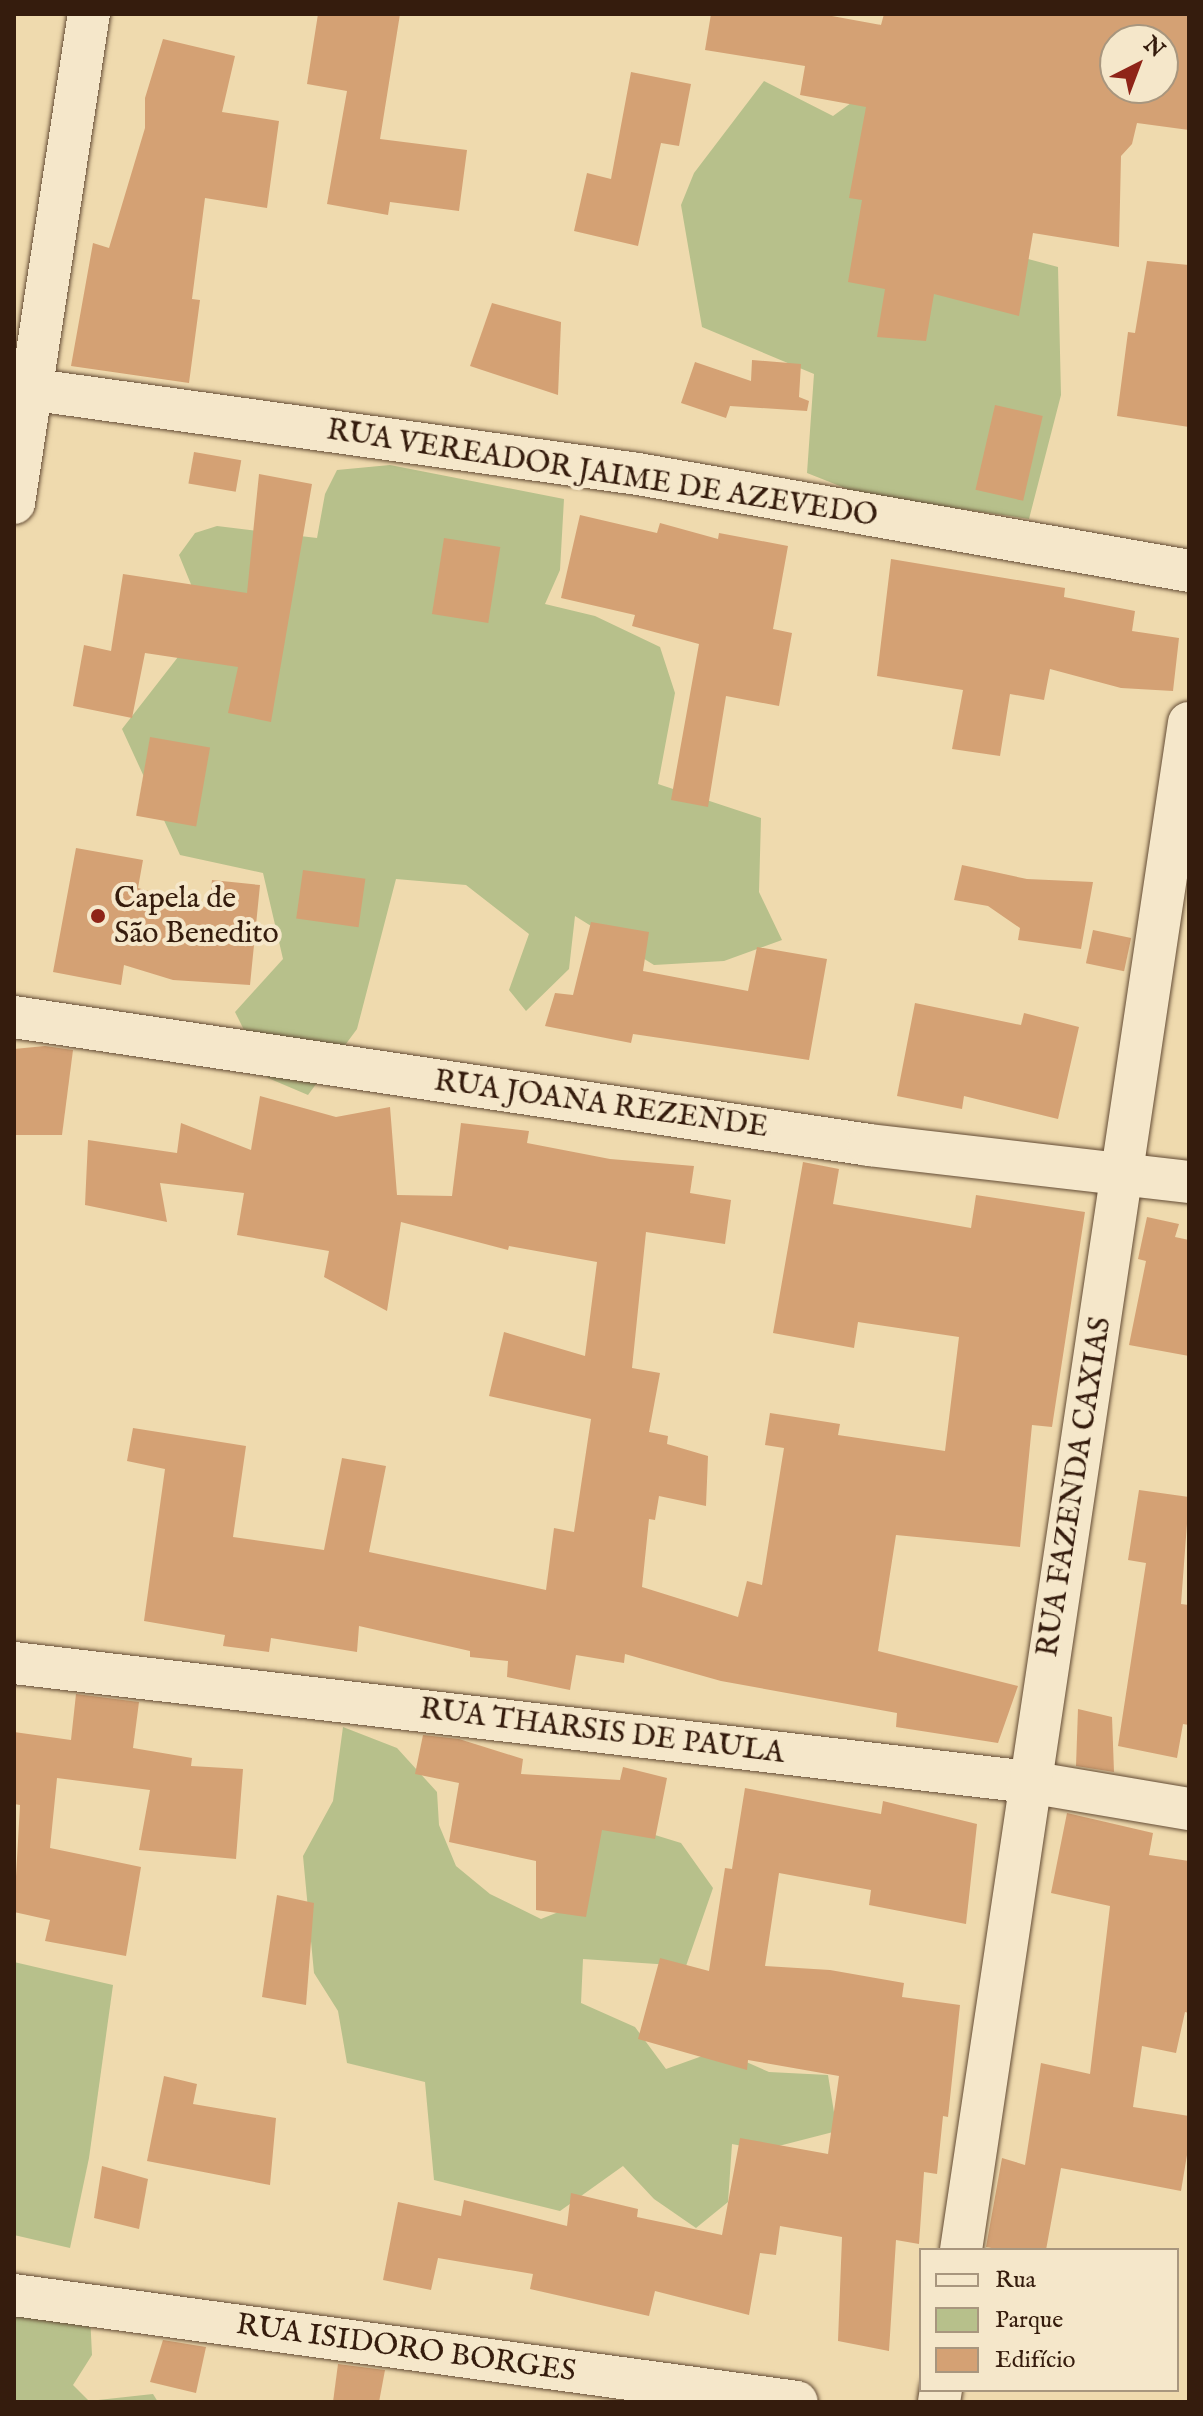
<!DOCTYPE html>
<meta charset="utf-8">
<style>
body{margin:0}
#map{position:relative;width:1203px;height:2416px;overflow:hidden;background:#efdaae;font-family:"IM FELL English",serif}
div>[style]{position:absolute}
.green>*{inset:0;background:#b7c08b}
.building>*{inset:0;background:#d4a174;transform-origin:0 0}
.roads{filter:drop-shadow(0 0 2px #644c35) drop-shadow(0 0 2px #644c35)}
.street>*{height:42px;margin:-21px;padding:0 21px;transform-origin:21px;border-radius:21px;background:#f5e7ca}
.dots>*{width:22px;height:22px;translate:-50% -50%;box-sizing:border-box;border:4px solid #f5e7ca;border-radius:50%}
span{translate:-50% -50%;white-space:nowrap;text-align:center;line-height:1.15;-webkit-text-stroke:8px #f5e7ca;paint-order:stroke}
.street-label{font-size:30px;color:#351c0d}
.poi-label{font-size:30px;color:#351c0d}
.left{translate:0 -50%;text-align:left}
.frame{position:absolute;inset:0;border:16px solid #351c0d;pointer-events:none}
.legend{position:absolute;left:919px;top:2248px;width:260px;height:144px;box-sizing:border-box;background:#f5e7ca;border:2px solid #a8967e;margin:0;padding:10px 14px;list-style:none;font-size:24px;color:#351c0d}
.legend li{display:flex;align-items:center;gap:16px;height:40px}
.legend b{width:40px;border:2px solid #a8967e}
.north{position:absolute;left:1099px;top:24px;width:80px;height:80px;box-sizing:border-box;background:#f5e7ca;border:2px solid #a8967e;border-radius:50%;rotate:42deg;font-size:22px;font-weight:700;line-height:32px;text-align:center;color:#351c0d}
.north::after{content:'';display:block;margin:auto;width:28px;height:36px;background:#8f2418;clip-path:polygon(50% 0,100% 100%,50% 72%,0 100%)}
</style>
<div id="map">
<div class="green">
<i style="clip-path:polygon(764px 81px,833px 116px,869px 90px,936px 234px,1058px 267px,1061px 395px,1029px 519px,860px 494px,807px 473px,814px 374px,702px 327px,681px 205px,694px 173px)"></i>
<i style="clip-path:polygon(390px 465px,564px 499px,560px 570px,545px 604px,595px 616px,660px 647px,675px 693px,658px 784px,761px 818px,759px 892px,782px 940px,724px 961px,654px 965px,575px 916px,569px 969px,526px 1011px,509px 990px,529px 934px,466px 885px,396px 879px,357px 1029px,308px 1095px,268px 1078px,235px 1012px,283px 959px,263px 873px,180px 855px,122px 729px,206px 621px,179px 555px,195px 533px,217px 526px,317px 538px,325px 494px,337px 470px)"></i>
<i style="clip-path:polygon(343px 1727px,397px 1748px,437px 1792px,439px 1825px,456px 1866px,490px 1894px,541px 1919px,571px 1907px,583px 1829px,616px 1823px,681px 1843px,713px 1888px,686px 1966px,583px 1959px,581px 2003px,635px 2027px,666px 2069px,719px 2050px,769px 2072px,828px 2075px,837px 2131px,763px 2150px,732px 2144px,728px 2202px,696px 2228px,654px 2199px,623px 2166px,560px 2211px,434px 2180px,425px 2082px,347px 2063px,338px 2011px,314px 1973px,303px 1856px,333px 1801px)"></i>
<i style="clip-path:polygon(14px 1962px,113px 1985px,89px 2158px,70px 2248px,14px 2235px)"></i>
<i style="clip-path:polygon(89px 2294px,92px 2355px,73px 2385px,89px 2401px,153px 2394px,158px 2402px,14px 2402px,14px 2314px)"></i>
</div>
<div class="building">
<i style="clip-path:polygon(318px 14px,400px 14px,380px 139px,467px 150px,459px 211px,390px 202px,388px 215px,327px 204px,347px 91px,307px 84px)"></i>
<i style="clip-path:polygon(evenodd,711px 14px,821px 14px,881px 25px,884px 14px,1189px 14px,1189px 130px,1137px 123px,1132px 144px,1121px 156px,1119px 247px,1033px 233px,1019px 316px,934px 294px,926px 341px,877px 337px,885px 289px,848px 282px,862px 200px,849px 198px,866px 107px,800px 95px,805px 66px,705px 50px,711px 14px,1115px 40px,1163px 40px,1163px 88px,1115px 88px,1115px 40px)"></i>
<i style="clip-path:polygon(163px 39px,235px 56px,222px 112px,279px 121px,267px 208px,205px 198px,192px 299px,200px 300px,189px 383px,71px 366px,93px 243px,109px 248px,145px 128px,145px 98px)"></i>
<i style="clip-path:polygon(631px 72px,691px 84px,679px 146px,661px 143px,638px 246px,574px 231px,587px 173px,611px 179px)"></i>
<i style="clip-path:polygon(1147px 261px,1189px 265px,1189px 427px,1117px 416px,1128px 332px,1135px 333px)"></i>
<i style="clip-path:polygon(492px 303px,561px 322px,558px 395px,470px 366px)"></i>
<i style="clip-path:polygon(752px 360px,801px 364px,799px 397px,809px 401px,807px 411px,730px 406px,726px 418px,681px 403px,695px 362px,751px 381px)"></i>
<i style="left:995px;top:405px;width:49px;height:87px;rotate:13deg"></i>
<i style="left:194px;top:452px;width:48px;height:32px;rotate:10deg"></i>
<i style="clip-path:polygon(259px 474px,312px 484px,271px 722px,228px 713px,238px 667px,145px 653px,132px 718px,73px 706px,84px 645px,111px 651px,123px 574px,247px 593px)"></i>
<i style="clip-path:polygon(580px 515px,657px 533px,660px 523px,718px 539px,719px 533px,788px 546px,773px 629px,792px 633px,779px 706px,726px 696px,708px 807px,671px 800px,699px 644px,632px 626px,635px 615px,561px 598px)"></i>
<i style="left:444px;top:538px;width:57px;height:77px;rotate:9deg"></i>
<i style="clip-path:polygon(891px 559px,1065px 588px,1064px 597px,1135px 611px,1132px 631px,1179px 638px,1173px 691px,1121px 688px,1050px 669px,1044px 700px,1010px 694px,1000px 756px,952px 749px,963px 690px,877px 676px)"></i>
<i style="left:150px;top:737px;width:61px;height:80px;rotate:10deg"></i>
<i style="clip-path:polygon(76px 848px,143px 860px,138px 888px,209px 908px,212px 880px,260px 885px,250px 985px,173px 980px,124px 965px,121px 985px,53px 972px)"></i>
<i style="clip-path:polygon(962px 865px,1027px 879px,1093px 882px,1081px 949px,1018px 940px,1020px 928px,988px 906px,954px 900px)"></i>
<i style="left:303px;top:870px;width:63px;height:49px;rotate:8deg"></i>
<i style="clip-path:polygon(591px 922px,649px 932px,643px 971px,748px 991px,757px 947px,827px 959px,809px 1060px,633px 1034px,631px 1043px,545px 1026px,555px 993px,573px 995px)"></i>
<i style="left:1093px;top:930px;width:39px;height:34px;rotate:12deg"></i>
<i style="clip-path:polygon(915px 1003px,1021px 1025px,1024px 1013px,1079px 1027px,1058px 1119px,964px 1096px,962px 1109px,897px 1096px)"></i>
<i style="clip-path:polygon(45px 1046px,73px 1050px,62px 1135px,14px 1135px,14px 1049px)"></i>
<i style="clip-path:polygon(260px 1096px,336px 1117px,390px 1107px,397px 1195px,452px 1196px,461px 1123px,529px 1131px,527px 1143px,610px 1159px,694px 1166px,690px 1193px,731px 1200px,725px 1244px,646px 1232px,632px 1368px,660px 1373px,649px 1432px,668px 1436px,667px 1444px,708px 1456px,706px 1506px,659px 1496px,655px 1520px,649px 1519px,642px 1587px,738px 1617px,747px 1581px,762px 1585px,784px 1448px,765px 1445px,770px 1413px,840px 1424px,838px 1435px,945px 1451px,959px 1337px,858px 1322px,854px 1348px,773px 1333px,803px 1162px,839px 1169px,833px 1204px,908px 1217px,971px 1228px,976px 1195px,1085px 1212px,1052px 1427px,1032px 1425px,1020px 1547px,896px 1535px,878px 1651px,1018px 1686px,998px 1743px,896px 1727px,897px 1713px,721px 1681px,625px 1654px,624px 1663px,576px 1655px,570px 1690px,507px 1677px,508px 1661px,470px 1657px,470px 1651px,359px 1626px,357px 1652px,271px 1638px,269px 1652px,223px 1646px,225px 1635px,144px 1621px,165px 1469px,127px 1461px,133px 1428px,246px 1446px,233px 1537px,324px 1550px,342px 1458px,386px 1466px,369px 1552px,546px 1590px,554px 1528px,574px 1532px,591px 1419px,489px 1396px,504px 1332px,585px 1356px,597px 1262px,509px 1246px,508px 1250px,401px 1222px,387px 1311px,324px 1277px,329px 1251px,237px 1235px,244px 1193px,160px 1183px,167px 1222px,85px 1205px,88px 1140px,177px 1153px,181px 1123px,251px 1150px)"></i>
<i style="clip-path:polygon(1147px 1217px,1179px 1224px,1175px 1237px,1189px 1240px,1189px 1356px,1129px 1345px,1146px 1261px,1138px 1259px)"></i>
<i style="clip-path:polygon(1139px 1490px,1189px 1497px,1181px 1604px,1189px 1605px,1189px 1725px,1183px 1724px,1177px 1758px,1118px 1746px,1146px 1563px,1128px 1560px)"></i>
<i style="clip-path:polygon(76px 1694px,139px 1702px,133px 1748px,192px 1758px,191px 1766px,243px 1769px,236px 1859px,139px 1850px,150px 1790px,57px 1778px,50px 1848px,141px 1867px,126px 1956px,45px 1941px,50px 1920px,14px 1912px,20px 1805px,14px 1804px,14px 1732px,71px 1740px)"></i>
<i style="clip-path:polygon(1078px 1709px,1112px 1717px,1114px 1772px,1076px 1766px)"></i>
<i style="clip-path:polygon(423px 1735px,459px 1739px,523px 1759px,521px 1774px,620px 1780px,623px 1767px,667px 1778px,655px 1839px,602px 1830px,586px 1917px,536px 1910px,536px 1861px,449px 1842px,459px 1783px,415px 1774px)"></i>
<i style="clip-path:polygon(745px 1788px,881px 1814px,883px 1801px,977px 1824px,966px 1924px,869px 1905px,871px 1890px,779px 1873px,765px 1966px,830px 1970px,904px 1983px,902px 1997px,960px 2005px,948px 2117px,943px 2116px,937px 2174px,924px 2172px,919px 2244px,896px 2240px,889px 2351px,838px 2341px,842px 2237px,780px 2226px,776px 2255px,760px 2253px,749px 2315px,655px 2291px,649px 2316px,530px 2289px,533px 2274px,438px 2258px,431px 2290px,383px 2280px,398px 2202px,461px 2216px,464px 2200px,567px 2226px,571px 2193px,638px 2209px,637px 2217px,722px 2235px,740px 2138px,828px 2154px,839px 2076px,748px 2060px,747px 2070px,638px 2039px,660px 1958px,709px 1971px,725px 1868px,732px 1869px)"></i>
<i style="clip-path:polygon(1067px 1813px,1153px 1833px,1149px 1855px,1189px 1861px,1189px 2013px,1185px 2012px,1176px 2053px,1142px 2046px,1133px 2107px,1189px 2116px,1189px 2143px,1181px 2191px,1061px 2168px,1046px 2250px,1002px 2250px,986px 2247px,1002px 2158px,1025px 2165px,1041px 2063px,1090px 2074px,1110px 1906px,1051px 1893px)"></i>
<i style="clip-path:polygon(277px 1895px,314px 1903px,306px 2005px,262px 1997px)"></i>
<i style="clip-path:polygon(164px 2076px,197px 2084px,193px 2104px,276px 2118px,270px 2185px,147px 2161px)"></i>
<i style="clip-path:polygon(102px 2166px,148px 2179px,139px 2229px,94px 2218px)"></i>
<i style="clip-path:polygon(163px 2340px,206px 2347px,196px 2393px,150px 2382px)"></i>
<i style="clip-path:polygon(338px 2364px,385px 2370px,379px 2402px,333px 2402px)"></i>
</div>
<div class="roads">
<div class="street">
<i style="left:14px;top:387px;width:630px;rotate:7.94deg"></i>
<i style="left:638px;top:474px;width:559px;rotate:9.98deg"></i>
<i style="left:14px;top:503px;width:495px;rotate:-81.3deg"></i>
<i style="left:14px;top:1017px;width:865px;rotate:8.51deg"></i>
<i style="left:869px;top:1145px;width:322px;rotate:6.6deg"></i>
<i style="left:14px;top:1663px;width:1022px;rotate:6.69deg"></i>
<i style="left:1029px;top:1782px;width:162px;rotate:9.6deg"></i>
<i style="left:961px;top:2250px;width:1544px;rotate:-81.51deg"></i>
<i style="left:14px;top:2295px;width:790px;rotate:7.78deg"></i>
<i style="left:939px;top:2402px;width:12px;rotate:-81deg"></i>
</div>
</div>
<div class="dots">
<i style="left:98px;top:916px;background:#8f2418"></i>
</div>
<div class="street-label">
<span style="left:602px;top:474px;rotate:9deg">RUA VEREADOR JAIME DE AZEVEDO</span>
<span style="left:601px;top:1105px;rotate:8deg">RUA JOANA REZENDE</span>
<span style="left:1075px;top:1487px;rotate:-81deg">RUA FAZENDA CAXIAS</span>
<span style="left:602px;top:1732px;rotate:7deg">RUA THARSIS DE PAULA</span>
<span style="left:406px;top:2349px;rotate:8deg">RUA ISIDORO BORGES</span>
</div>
<div class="poi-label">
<span class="left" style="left:114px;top:916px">Capela de<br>São Benedito</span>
</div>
<div class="frame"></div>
<ul class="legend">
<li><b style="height:10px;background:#f5e7ca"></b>Rua</li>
<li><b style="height:22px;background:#b7c08b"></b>Parque</li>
<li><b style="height:22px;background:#d4a174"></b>Edifício</li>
</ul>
<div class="north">N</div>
</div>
